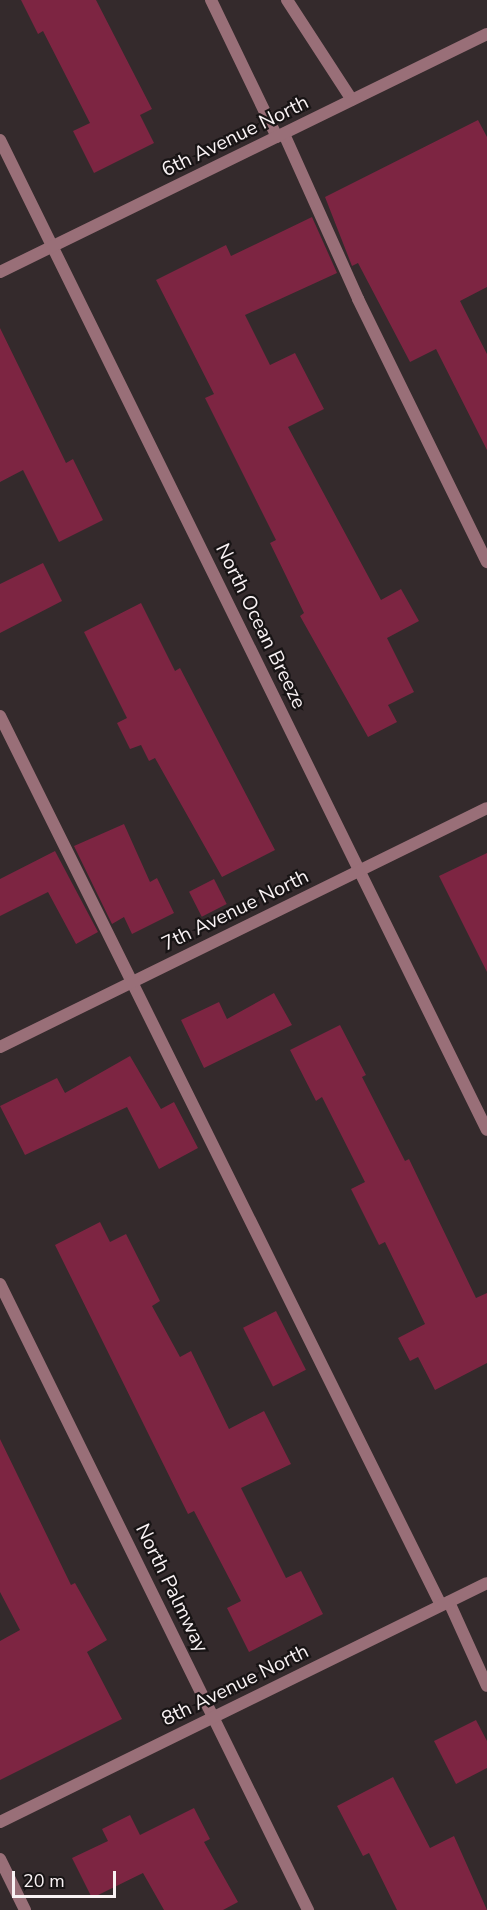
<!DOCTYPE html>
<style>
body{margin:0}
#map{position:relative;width:487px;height:1910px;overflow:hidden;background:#342a2c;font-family:"Nunito Sans",sans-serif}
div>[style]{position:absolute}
.building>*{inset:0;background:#7d2542;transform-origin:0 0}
.lane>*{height:12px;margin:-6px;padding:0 6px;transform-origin:6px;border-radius:6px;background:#996f78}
.street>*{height:12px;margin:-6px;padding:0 6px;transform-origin:6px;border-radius:6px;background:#996f78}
span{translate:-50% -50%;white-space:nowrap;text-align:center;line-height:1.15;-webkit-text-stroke:4.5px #181415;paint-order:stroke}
.street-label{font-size:20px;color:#f9f2f4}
.scale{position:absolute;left:12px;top:1871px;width:104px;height:27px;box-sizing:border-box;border:3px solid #f9f2f4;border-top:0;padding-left:8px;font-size:18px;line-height:21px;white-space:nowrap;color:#f9f2f4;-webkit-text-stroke:4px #181415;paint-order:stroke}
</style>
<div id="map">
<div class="building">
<i style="clip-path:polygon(21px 0,96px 0,152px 109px,140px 115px,154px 143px,94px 173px,73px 131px,90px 123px,43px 31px,38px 34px)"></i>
<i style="clip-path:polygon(478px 120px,487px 137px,487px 287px,460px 301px,487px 354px,487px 450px,436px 349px,410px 362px,358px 263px,352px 266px,325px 197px)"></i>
<i style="clip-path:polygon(312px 217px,337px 273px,245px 315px,270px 365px,295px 353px,324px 409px,288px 427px,381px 600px,401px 589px,419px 621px,387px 638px,414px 692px,388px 705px,397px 722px,368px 737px,300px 616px,304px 613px,270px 543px,276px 540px,205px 398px,214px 394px,156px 280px,226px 245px,231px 256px)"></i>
<i style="clip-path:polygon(0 328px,66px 463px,73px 459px,103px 520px,59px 542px,23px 470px,0 482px)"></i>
<i style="clip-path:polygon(43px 563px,62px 601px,0 633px,0 584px)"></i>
<i style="clip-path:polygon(141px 603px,175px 671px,180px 668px,275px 850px,222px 877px,155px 758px,149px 761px,141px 745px,130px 749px,117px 723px,127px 718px,84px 632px)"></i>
<i style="clip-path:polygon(124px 824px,150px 882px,157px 878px,174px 913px,132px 934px,124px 917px,112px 924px,74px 846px)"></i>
<i style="clip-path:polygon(55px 851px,98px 932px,76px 944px,48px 892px,0 916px,0 879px)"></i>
<i style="clip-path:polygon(487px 853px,487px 972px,439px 876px)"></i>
<i style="left:214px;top:879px;width:28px;height:28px;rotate:63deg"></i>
<i style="clip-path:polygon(274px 993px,292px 1025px,204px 1068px,181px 1020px,219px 1002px,227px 1019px)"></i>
<i style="clip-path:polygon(340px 1025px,366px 1075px,362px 1077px,405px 1161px,409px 1159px,476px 1298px,487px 1293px,487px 1363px,435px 1390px,418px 1357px,410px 1361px,398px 1338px,425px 1324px,385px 1242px,379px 1245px,351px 1189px,365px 1182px,322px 1097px,316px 1101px,290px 1050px)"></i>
<i style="clip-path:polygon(130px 1056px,161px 1109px,174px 1102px,198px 1148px,159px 1169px,127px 1107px,25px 1155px,0 1106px,57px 1078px,65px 1093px)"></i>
<i style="clip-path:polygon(100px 1222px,110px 1242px,126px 1234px,160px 1301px,152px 1306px,180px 1357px,191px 1351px,229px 1429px,264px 1411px,291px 1464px,241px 1488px,286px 1578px,301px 1571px,323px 1614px,249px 1652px,227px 1608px,241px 1601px,194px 1511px,188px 1514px,55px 1245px)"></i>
<i style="left:276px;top:1311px;width:66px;height:37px;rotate:63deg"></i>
<i style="clip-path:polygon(0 1439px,71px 1585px,75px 1583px,107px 1640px,87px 1652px,122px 1719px,0 1780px,0 1641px,20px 1630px,0 1592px)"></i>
<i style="clip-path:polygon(476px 1720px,487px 1741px,487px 1768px,456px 1784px,434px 1741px)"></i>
<i style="clip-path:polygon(393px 1777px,430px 1848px,454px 1836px,487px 1910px,397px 1910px,369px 1853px,363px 1856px,337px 1806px)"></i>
<i style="clip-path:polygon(194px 1808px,210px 1839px,204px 1842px,238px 1902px,223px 1910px,164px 1910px,143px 1873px,92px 1898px,72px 1858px,108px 1841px,102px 1829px,130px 1815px,140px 1835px)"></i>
</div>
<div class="lane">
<i style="left:211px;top:0;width:152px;rotate:64.3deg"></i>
<i style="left:287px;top:0;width:119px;rotate:57deg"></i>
<i style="left:284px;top:134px;width:181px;rotate:65.8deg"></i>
<i style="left:358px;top:299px;width:293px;rotate:63.9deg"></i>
<i style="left:0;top:716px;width:992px;rotate:63.62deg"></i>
<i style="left:449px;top:1602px;width:92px;rotate:65.7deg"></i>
<i style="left:0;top:1859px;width:57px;rotate:63.9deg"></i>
</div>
<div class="street">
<i style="left:0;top:140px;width:1103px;rotate:63.81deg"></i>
<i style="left:0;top:272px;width:542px;rotate:-26.05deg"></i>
<i style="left:0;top:1047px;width:542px;rotate:-26.14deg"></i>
<i style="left:0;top:1284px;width:698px;rotate:63.8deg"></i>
<i style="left:0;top:1822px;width:542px;rotate:-26.14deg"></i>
</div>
<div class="street-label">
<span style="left:235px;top:136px;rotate:-26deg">6th Avenue North</span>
<span style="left:261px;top:626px;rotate:64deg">North Ocean Breeze</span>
<span style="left:235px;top:910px;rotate:-26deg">7th Avenue North</span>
<span style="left:172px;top:1588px;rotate:64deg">North Palmway</span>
<span style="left:235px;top:1685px;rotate:-26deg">8th Avenue North</span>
</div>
<div class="scale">20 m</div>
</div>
